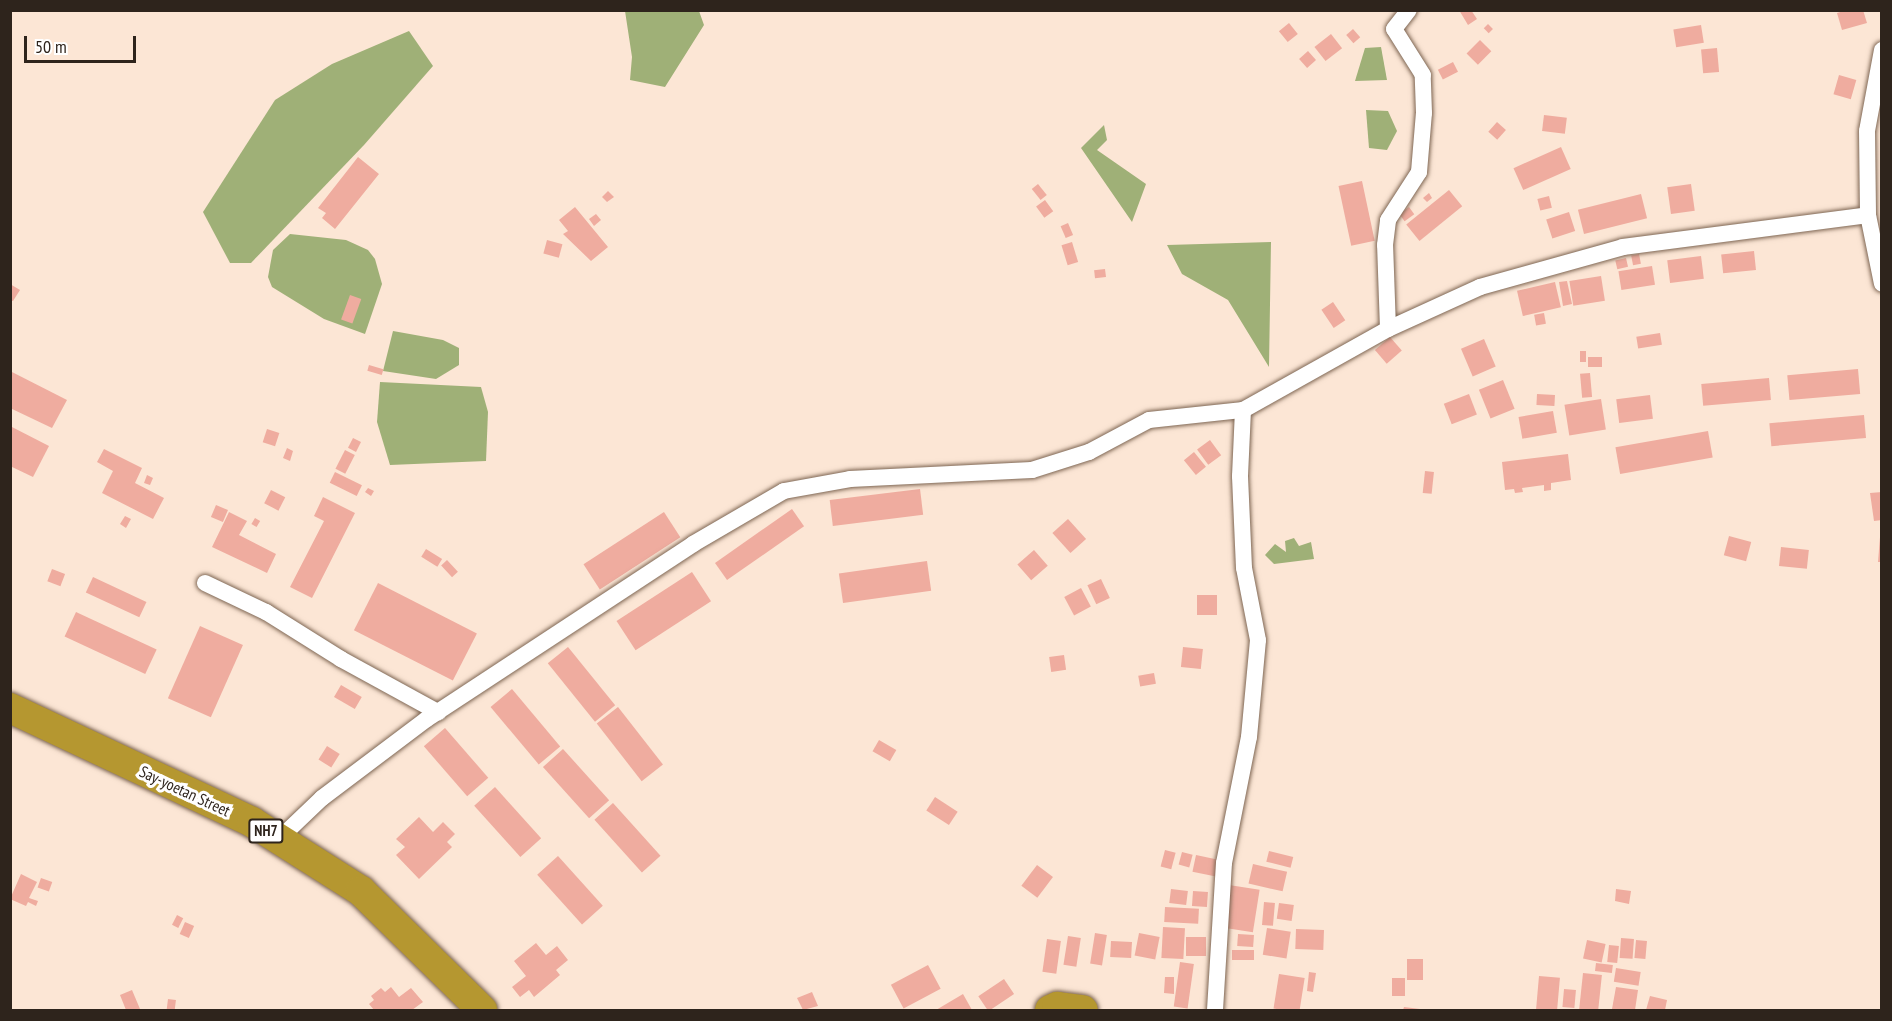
<!DOCTYPE html>
<style>
body{margin:0}
#map{position:relative;width:1892px;height:1021px;overflow:hidden;background:#fce6d5;font-family:"PT Sans Narrow",sans-serif}
div>[style]{position:absolute}
.water>*{inset:0;background:#9fb077}
.building>*{inset:0;background:#efac9f;transform-origin:0 0}
.roads{filter:drop-shadow(0 0 2px #7e6653) drop-shadow(0 0 2px #7e6653)}
.street>*{height:16px;margin:-8px;padding:0 8px;transform-origin:8px;border-radius:8px;background:#fff}
.highway>*{height:30px;margin:-15px;padding:0 15px;transform-origin:15px;border-radius:15px;background:#b59730}
span{translate:-50% -50%;white-space:nowrap;text-align:center;line-height:1.15;-webkit-text-stroke:6px #fff;paint-order:stroke}
.shield-label span{padding:2px 4px;background:#fff;border:2px solid;border-radius:4px;-webkit-text-stroke-width:0}
.shield-label{font-size:15px;color:#2e241c;font-weight:700}
.street-label{font-size:16px;color:#2e241c}
.frame{position:absolute;inset:0;border:12px solid #2e241c;pointer-events:none}
.scale{position:absolute;left:24px;top:36px;width:112px;height:27px;box-sizing:border-box;border:3px solid #2e241c;border-top:0;padding-left:8px;font-size:18px;line-height:21px;white-space:nowrap;color:#2e241c;-webkit-text-stroke:4px #fff;paint-order:stroke}
</style>
<div id="map">
<div class="water">
<i style="clip-path:polygon(625px 11px,699px 11px,704px 25px,665px 87px,630px 80px,632px 57px)"></i>
<i style="clip-path:polygon(409px 31px,433px 66px,364px 145px,251px 263px,230px 263px,203px 212px,275px 100px,332px 64px)"></i>
<i style="clip-path:polygon(1381px 47px,1387px 80px,1355px 81px,1365px 48px)"></i>
<i style="clip-path:polygon(1366px 110px,1388px 111px,1397px 131px,1387px 150px,1369px 148px)"></i>
<i style="clip-path:polygon(1104px 125px,1107px 140px,1097px 150px,1146px 184px,1132px 222px,1081px 148px)"></i>
<i style="clip-path:polygon(290px 234px,346px 240px,368px 250px,375px 259px,382px 284px,365px 334px,324px 319px,272px 287px,268px 277px,273px 250px)"></i>
<i style="clip-path:polygon(1271px 242px,1269px 367px,1228px 300px,1182px 274px,1167px 245px)"></i>
<i style="clip-path:polygon(393px 331px,443px 340px,459px 348px,459px 365px,436px 379px,383px 371px)"></i>
<i style="clip-path:polygon(380px 382px,481px 387px,488px 412px,486px 461px,390px 465px,377px 422px)"></i>
<i style="clip-path:polygon(1294px 538px,1299px 546px,1311px 542px,1314px 559px,1274px 564px,1265px 555px,1275px 544px,1286px 552px,1285px 541px)"></i>
</div>
<div class="building">
<i style="clip-path:polygon(1459px 10px,1471px 10px,1477px 19px,1468px 25px)"></i>
<i style="clip-path:polygon(1847px 10px,1863px 10px,1867px 23px,1842px 30px,1837px 13px)"></i>
<i style="left:1289px;top:23px;width:14px;height:13px;rotate:51deg"></i>
<i style="left:1488px;top:24px;width:7px;height:6px;rotate:45deg"></i>
<i style="left:1701px;top:25px;width:18px;height:28px;rotate:81deg"></i>
<i style="left:1353px;top:29px;width:11px;height:9px;rotate:49deg"></i>
<i style="left:1331px;top:34px;width:18px;height:21px;rotate:52deg"></i>
<i style="left:1480px;top:40px;width:16px;height:19px;rotate:45deg"></i>
<i style="left:1717px;top:48px;width:24px;height:16px;rotate:85deg"></i>
<i style="left:1308px;top:51px;width:12px;height:12px;rotate:48deg"></i>
<i style="left:1453px;top:62px;width:11px;height:17px;rotate:63deg"></i>
<i style="left:1839px;top:75px;width:18px;height:20px;rotate:16deg"></i>
<i style="left:1544px;top:115px;width:23px;height:16px;rotate:7deg"></i>
<i style="left:1497px;top:122px;width:12px;height:13px;rotate:42deg"></i>
<i style="left:1561px;top:147px;width:24px;height:52px;rotate:66deg"></i>
<i style="clip-path:polygon(358px 157px,379px 174px,335px 229px,322px 218px,326px 213px,318px 208px)"></i>
<i style="left:1362px;top:181px;width:61px;height:24px;rotate:78deg"></i>
<i style="left:1038px;top:184px;width:14px;height:8px;rotate:51deg"></i>
<i style="left:1691px;top:184px;width:27px;height:24px;rotate:82deg"></i>
<i style="left:1449px;top:190px;width:21px;height:55px;rotate:51deg"></i>
<i style="clip-path:polygon(608px 191px,614px 197px,607px 202px,602px 197px)"></i>
<i style="clip-path:polygon(1429px 193px,1432px 198px,1427px 202px,1423px 198px)"></i>
<i style="left:1641px;top:194px;width:25px;height:65px;rotate:76deg"></i>
<i style="left:1549px;top:196px;width:12px;height:12px;rotate:76deg"></i>
<i style="left:1045px;top:200px;width:14px;height:11px;rotate:54deg"></i>
<i style="clip-path:polygon(575px 207px,608px 247px,591px 261px,563px 234px,568px 231px,559px 220px)"></i>
<i style="left:1409px;top:207px;width:9px;height:12px;rotate:54deg"></i>
<i style="left:1569px;top:212px;width:20px;height:24px;rotate:72deg"></i>
<i style="clip-path:polygon(596px 214px,601px 220px,594px 226px,589px 219px)"></i>
<i style="left:1068px;top:223px;width:13px;height:8px;rotate:67deg"></i>
<i style="left:547px;top:240px;width:16px;height:14px;rotate:15deg"></i>
<i style="left:1072px;top:242px;width:21px;height:11px;rotate:73deg"></i>
<i style="left:1754px;top:251px;width:19px;height:33px;rotate:84deg"></i>
<i style="left:1639px;top:254px;width:10px;height:8px;rotate:79deg"></i>
<i style="left:1701px;top:256px;width:23px;height:34px;rotate:83deg"></i>
<i style="left:1626px;top:258px;width:9px;height:11px;rotate:77deg"></i>
<i style="left:1652px;top:266px;width:19px;height:34px;rotate:81deg"></i>
<i style="left:1105px;top:269px;width:8px;height:11px;rotate:83deg"></i>
<i style="left:1601px;top:276px;width:25px;height:32px;rotate:81deg"></i>
<i style="clip-path:polygon(1567px 281px,1572px 304px,1563px 306px,1559px 282px)"></i>
<i style="left:1555px;top:282px;width:26px;height:39px;rotate:77deg"></i>
<i style="clip-path:polygon(10px 284px,20px 290px,13px 301px,10px 300px)"></i>
<i style="left:350px;top:295px;width:12px;height:26px;rotate:20deg"></i>
<i style="left:1333px;top:302px;width:22px;height:14px;rotate:56deg"></i>
<i style="left:1544px;top:313px;width:11px;height:10px;rotate:80deg"></i>
<i style="left:1660px;top:333px;width:12px;height:24px;rotate:81deg"></i>
<i style="left:1390px;top:337px;width:18px;height:20px;rotate:49deg"></i>
<i style="left:1484px;top:339px;width:30px;height:25px;rotate:67deg"></i>
<i style="left:1580px;top:351px;width:6px;height:11px"></i>
<i style="left:1588px;top:357px;width:14px;height:10px"></i>
<i style="left:369px;top:365px;width:15px;height:6px;rotate:16deg"></i>
<i style="left:1858px;top:369px;width:25px;height:71px;rotate:85deg"></i>
<i style="clip-path:polygon(10px 371px,67px 400px,52px 428px,10px 408px)"></i>
<i style="left:1590px;top:373px;width:24px;height:10px;rotate:85deg"></i>
<i style="left:1769px;top:378px;width:22px;height:68px;rotate:85deg"></i>
<i style="left:1503px;top:380px;width:31px;height:26px;rotate:68deg"></i>
<i style="left:1469px;top:394px;width:22px;height:27px;rotate:69deg"></i>
<i style="left:1537px;top:394px;width:18px;height:11px;rotate:3deg"></i>
<i style="left:1650px;top:395px;width:24px;height:34px;rotate:83deg"></i>
<i style="left:1601px;top:399px;width:31px;height:37px;rotate:81deg"></i>
<i style="left:1553px;top:411px;width:22px;height:35px;rotate:80deg"></i>
<i style="left:1864px;top:415px;width:23px;height:95px;rotate:85deg"></i>
<i style="clip-path:polygon(10px 426px,49px 446px,33px 477px,10px 466px)"></i>
<i style="left:267px;top:429px;width:13px;height:14px;rotate:18deg"></i>
<i style="left:1708px;top:431px;width:27px;height:94px;rotate:80deg"></i>
<i style="left:353px;top:438px;width:9px;height:11px;rotate:27deg"></i>
<i style="left:1210px;top:440px;width:19px;height:16px;rotate:54deg"></i>
<i style="clip-path:polygon(287px 448px,293px 451px,290px 461px,283px 458px)"></i>
<i style="clip-path:polygon(104px 449px,142px 468px,135px 483px,164px 498px,153px 519px,102px 493px,113px 471px,97px 462px)"></i>
<i style="left:345px;top:450px;width:11px;height:21px;rotate:27deg"></i>
<i style="left:1194px;top:452px;width:19px;height:13px;rotate:51deg"></i>
<i style="clip-path:polygon(1568px 454px,1571px 480px,1551px 483px,1551px 490px,1544px 491px,1544px 485px,1522px 488px,1523px 492px,1515px 493px,1514px 489px,1505px 490px,1502px 462px)"></i>
<i style="left:1425px;top:471px;width:9px;height:22px;rotate:6deg"></i>
<i style="left:335px;top:472px;width:30px;height:12px;rotate:26deg"></i>
<i style="clip-path:polygon(147px 475px,153px 478px,150px 485px,144px 483px)"></i>
<i style="clip-path:polygon(368px 488px,374px 491px,371px 496px,365px 492px)"></i>
<i style="left:920px;top:489px;width:26px;height:91px;rotate:83deg"></i>
<i style="left:271px;top:490px;width:16px;height:15px;rotate:27deg"></i>
<i style="clip-path:polygon(1882px 492px,1882px 520px,1874px 521px,1870px 493px)"></i>
<i style="clip-path:polygon(323px 497px,355px 513px,312px 598px,290px 587px,324px 521px,314px 516px)"></i>
<i style="left:216px;top:505px;width:13px;height:13px;rotate:23deg"></i>
<i style="left:792px;top:509px;width:21px;height:94px;rotate:55deg"></i>
<i style="clip-path:polygon(229px 512px,247px 521px,239px 535px,276px 554px,267px 573px,212px 547px)"></i>
<i style="left:664px;top:512px;width:30px;height:96px;rotate:57deg"></i>
<i style="clip-path:polygon(125px 516px,131px 519px,126px 528px,120px 524px)"></i>
<i style="left:255px;top:518px;width:6px;height:7px;rotate:31deg"></i>
<i style="left:1068px;top:519px;width:27px;height:21px;rotate:48deg"></i>
<i style="left:1729px;top:536px;width:23px;height:20px;rotate:15deg"></i>
<i style="clip-path:polygon(1880px 537px,1882px 537px,1882px 562px,1878px 562px)"></i>
<i style="left:1781px;top:547px;width:28px;height:19px;rotate:6deg"></i>
<i style="left:426px;top:549px;width:19px;height:9px;rotate:32deg"></i>
<i style="left:1034px;top:550px;width:21px;height:22px;rotate:49deg"></i>
<i style="left:447px;top:560px;width:16px;height:8px;rotate:47deg"></i>
<i style="left:927px;top:561px;width:30px;height:89px;rotate:82deg"></i>
<i style="left:52px;top:569px;width:14px;height:13px;rotate:21deg"></i>
<i style="left:692px;top:572px;width:35px;height:90px;rotate:57deg"></i>
<i style="left:93px;top:577px;width:59px;height:17px;rotate:25deg"></i>
<i style="left:1101px;top:579px;width:21px;height:15px;rotate:65deg"></i>
<i style="left:378px;top:583px;width:111px;height:53px;rotate:27deg"></i>
<i style="left:1081px;top:588px;width:21px;height:19px;rotate:62deg"></i>
<i style="left:1197px;top:595px;width:20px;height:20px"></i>
<i style="left:76px;top:612px;width:89px;height:27px;rotate:25deg"></i>
<i style="left:200px;top:626px;width:47px;height:79px;rotate:24deg"></i>
<i style="left:568px;top:647px;width:75px;height:26px;rotate:51deg"></i>
<i style="left:1183px;top:647px;width:20px;height:20px;rotate:6deg"></i>
<i style="left:1064px;top:655px;width:15px;height:15px;rotate:82deg"></i>
<i style="left:1154px;top:673px;width:11px;height:16px;rotate:80deg"></i>
<i style="left:341px;top:685px;width:24px;height:14px;rotate:30deg"></i>
<i style="left:512px;top:689px;width:75px;height:28px;rotate:50deg"></i>
<i style="left:618px;top:707px;width:73px;height:27px;rotate:52deg"></i>
<i style="left:445px;top:728px;width:66px;height:28px;rotate:49deg"></i>
<i style="left:879px;top:740px;width:20px;height:13px;rotate:30deg"></i>
<i style="left:327px;top:746px;width:15px;height:16px;rotate:32deg"></i>
<i style="left:563px;top:749px;width:69px;height:27px;rotate:48deg"></i>
<i style="left:495px;top:787px;width:69px;height:28px;rotate:48deg"></i>
<i style="left:935px;top:797px;width:27px;height:16px;rotate:33deg"></i>
<i style="left:613px;top:803px;width:71px;height:25px;rotate:48deg"></i>
<i style="clip-path:polygon(419px 817px,433px 832px,443px 822px,455px 834px,447px 842px,452px 847px,419px 879px,396px 855px,405px 847px,396px 839px)"></i>
<i style="left:1165px;top:850px;width:11px;height:17px;rotate:15deg"></i>
<i style="left:1269px;top:851px;width:25px;height:11px;rotate:14deg"></i>
<i style="left:1182px;top:852px;width:11px;height:13px;rotate:15deg"></i>
<i style="left:1196px;top:855px;width:24px;height:17px;rotate:12deg"></i>
<i style="left:558px;top:856px;width:67px;height:28px;rotate:48deg"></i>
<i style="left:1253px;top:864px;width:35px;height:20px;rotate:13deg"></i>
<i style="left:1037px;top:865px;width:20px;height:26px;rotate:37deg"></i>
<i style="clip-path:polygon(21px 874px,37px 882px,29px 898px,38px 901px,36px 906px,28px 902px,26px 906px,10px 899px)"></i>
<i style="left:41px;top:878px;width:12px;height:10px;rotate:20deg"></i>
<i style="left:1229px;top:885px;width:31px;height:43px;rotate:9deg"></i>
<i style="left:1171px;top:889px;width:17px;height:14px;rotate:7deg"></i>
<i style="clip-path:polygon(1616px 889px,1631px 891px,1629px 904px,1615px 901px)"></i>
<i style="left:1193px;top:891px;width:15px;height:15px;rotate:4deg"></i>
<i style="left:1264px;top:902px;width:11px;height:23px;rotate:5deg"></i>
<i style="left:1279px;top:903px;width:15px;height:16px;rotate:8deg"></i>
<i style="left:1165px;top:907px;width:34px;height:15px;rotate:3deg"></i>
<i style="left:177px;top:915px;width:7px;height:11px;rotate:27deg"></i>
<i style="left:185px;top:922px;width:10px;height:13px;rotate:24deg"></i>
<i style="left:1163px;top:927px;width:22px;height:31px;rotate:3deg"></i>
<i style="left:1267px;top:928px;width:24px;height:27px;rotate:9deg"></i>
<i style="left:1296px;top:929px;width:28px;height:20px;rotate:2deg"></i>
<i style="left:1095px;top:933px;width:12px;height:31px;rotate:9deg"></i>
<i style="left:1139px;top:933px;width:21px;height:23px;rotate:11deg"></i>
<i style="left:1238px;top:934px;width:16px;height:12px;rotate:4deg"></i>
<i style="left:1068px;top:936px;width:13px;height:29px;rotate:9deg"></i>
<i style="left:1186px;top:937px;width:20px;height:19px"></i>
<i style="left:1621px;top:938px;width:13px;height:20px;rotate:4deg"></i>
<i style="left:1047px;top:939px;width:14px;height:33px;rotate:8deg"></i>
<i style="left:1587px;top:940px;width:19px;height:19px;rotate:12deg"></i>
<i style="left:1636px;top:940px;width:11px;height:18px;rotate:5deg"></i>
<i style="left:1111px;top:941px;width:21px;height:16px;rotate:3deg"></i>
<i style="clip-path:polygon(536px 943px,546px 955px,557px 946px,568px 960px,556px 970px,560px 975px,534px 997px,529px 990px,520px 997px,512px 987px,526px 976px,514px 961px)"></i>
<i style="left:1609px;top:945px;width:10px;height:17px;rotate:6deg"></i>
<i style="left:1232px;top:950px;width:22px;height:10px"></i>
<i style="left:1407px;top:959px;width:16px;height:21px"></i>
<i style="left:1180px;top:962px;width:14px;height:45px;rotate:8deg"></i>
<i style="left:1596px;top:963px;width:17px;height:8px;rotate:7deg"></i>
<i style="left:928px;top:965px;width:27px;height:42px;rotate:62deg"></i>
<i style="left:1616px;top:968px;width:25px;height:14px;rotate:9deg"></i>
<i style="clip-path:polygon(1309px 972px,1316px 973px,1313px 992px,1307px 991px)"></i>
<i style="left:1583px;top:973px;width:19px;height:37px;rotate:6deg"></i>
<i style="left:1279px;top:974px;width:26px;height:35px;rotate:9deg"></i>
<i style="left:1539px;top:976px;width:21px;height:34px;rotate:5deg"></i>
<i style="clip-path:polygon(1165px 977px,1174px 977px,1174px 994px,1164px 993px)"></i>
<i style="left:1405px;top:978px;width:18px;height:13px;rotate:90deg"></i>
<i style="left:1004px;top:979px;width:18px;height:31px;rotate:56deg"></i>
<i style="clip-path:polygon(391px 987px,399px 997px,411px 988px,423px 1002px,412px 1010px,374px 1010px,369px 1004px,374px 1000px,371px 996px,381px 988px,385px 992px)"></i>
<i style="clip-path:polygon(1616px 987px,1638px 990px,1635px 1010px,1612px 1009px)"></i>
<i style="left:1564px;top:989px;width:12px;height:18px;rotate:5deg"></i>
<i style="clip-path:polygon(132px 990px,140px 1009px,126px 1010px,120px 995px)"></i>
<i style="clip-path:polygon(812px 992px,818px 1006px,803px 1010px,797px 998px)"></i>
<i style="clip-path:polygon(963px 994px,972px 1010px,936px 1010px)"></i>
<i style="clip-path:polygon(1650px 996px,1667px 1000px,1665px 1010px,1646px 1010px)"></i>
<i style="left:168px;top:999px;width:8px;height:11px;rotate:7deg"></i>
<i style="clip-path:polygon(1404px 1007px,1420px 1009px,1420px 1010px,1403px 1010px)"></i>
</div>
<div class="roads">
<div class="street">
<i style="left:1882px;top:50px;width:82px;rotate:100.5deg"></i>
<i style="left:1867px;top:131px;width:84px;rotate:89.3deg"></i>
<i style="left:1868px;top:215px;width:70px;rotate:78.5deg"></i>
<i style="left:1388px;top:329px;width:84px;rotate:-92deg"></i>
<i style="left:1385px;top:245px;width:25px;rotate:-83deg"></i>
<i style="left:1388px;top:220px;width:57px;rotate:-57.1deg"></i>
<i style="left:1419px;top:172px;width:59px;rotate:-85.2deg"></i>
<i style="left:1424px;top:113px;width:38px;rotate:-92deg"></i>
<i style="left:1423px;top:75px;width:54px;rotate:-122.2deg"></i>
<i style="left:1394px;top:29px;width:24px;rotate:-52deg"></i>
<i style="left:205px;top:583px;width:68px;rotate:25.4deg"></i>
<i style="left:266px;top:612px;width:89px;rotate:32.1deg"></i>
<i style="left:341px;top:659px;width:111px;rotate:28.7deg"></i>
<i style="left:279px;top:839px;width:59px;rotate:-43.6deg"></i>
<i style="left:322px;top:798px;width:131px;rotate:-37deg"></i>
<i style="left:427px;top:719px;width:318px;rotate:-33.3deg"></i>
<i style="left:693px;top:544px;width:105px;rotate:-30.2deg"></i>
<i style="left:784px;top:491px;width:67px;rotate:-10.3deg"></i>
<i style="left:850px;top:479px;width:182px;rotate:-2.8deg"></i>
<i style="left:1032px;top:470px;width:60px;rotate:-17.5deg"></i>
<i style="left:1089px;top:452px;width:68px;rotate:-28.1deg"></i>
<i style="left:1149px;top:420px;width:95px;rotate:-6.1deg"></i>
<i style="left:1243px;top:410px;width:166px;rotate:-29.2deg"></i>
<i style="left:1388px;top:329px;width:101px;rotate:-24.5deg"></i>
<i style="left:1480px;top:287px;width:148px;rotate:-15.6deg"></i>
<i style="left:1623px;top:247px;width:247px;rotate:-7.4deg"></i>
<i style="left:1215px;top:1010px;width:147px;rotate:-86.5deg"></i>
<i style="left:1224px;top:863px;width:128px;rotate:-78.8deg"></i>
<i style="left:1249px;top:737px;width:97px;rotate:-84.7deg"></i>
<i style="left:1258px;top:640px;width:73px;rotate:-101deg"></i>
<i style="left:1244px;top:568px;width:92px;rotate:-92.5deg"></i>
<i style="left:1240px;top:476px;width:66px;rotate:-87.4deg"></i>
</div>
<div class="highway">
<i style="left:10px;top:708px;width:268px;rotate:25.2deg"></i>
<i style="left:252px;top:822px;width:129px;rotate:32.3deg"></i>
<i style="left:361px;top:891px;width:170px;rotate:44.5deg"></i>
<i style="left:1050px;top:1010px;width:8px;rotate:-23deg"></i>
<i style="left:1057px;top:1007px;width:26px;rotate:7deg"></i>
</div>
</div>
<div class="shield-label">
<span style="left:266px;top:831px">NH7</span>
</div>
<div class="street-label">
<span style="left:185px;top:791px;rotate:25deg">Say-yoetan Street</span>
</div>
<div class="frame"></div>
<div class="scale">50 m</div>
</div>
